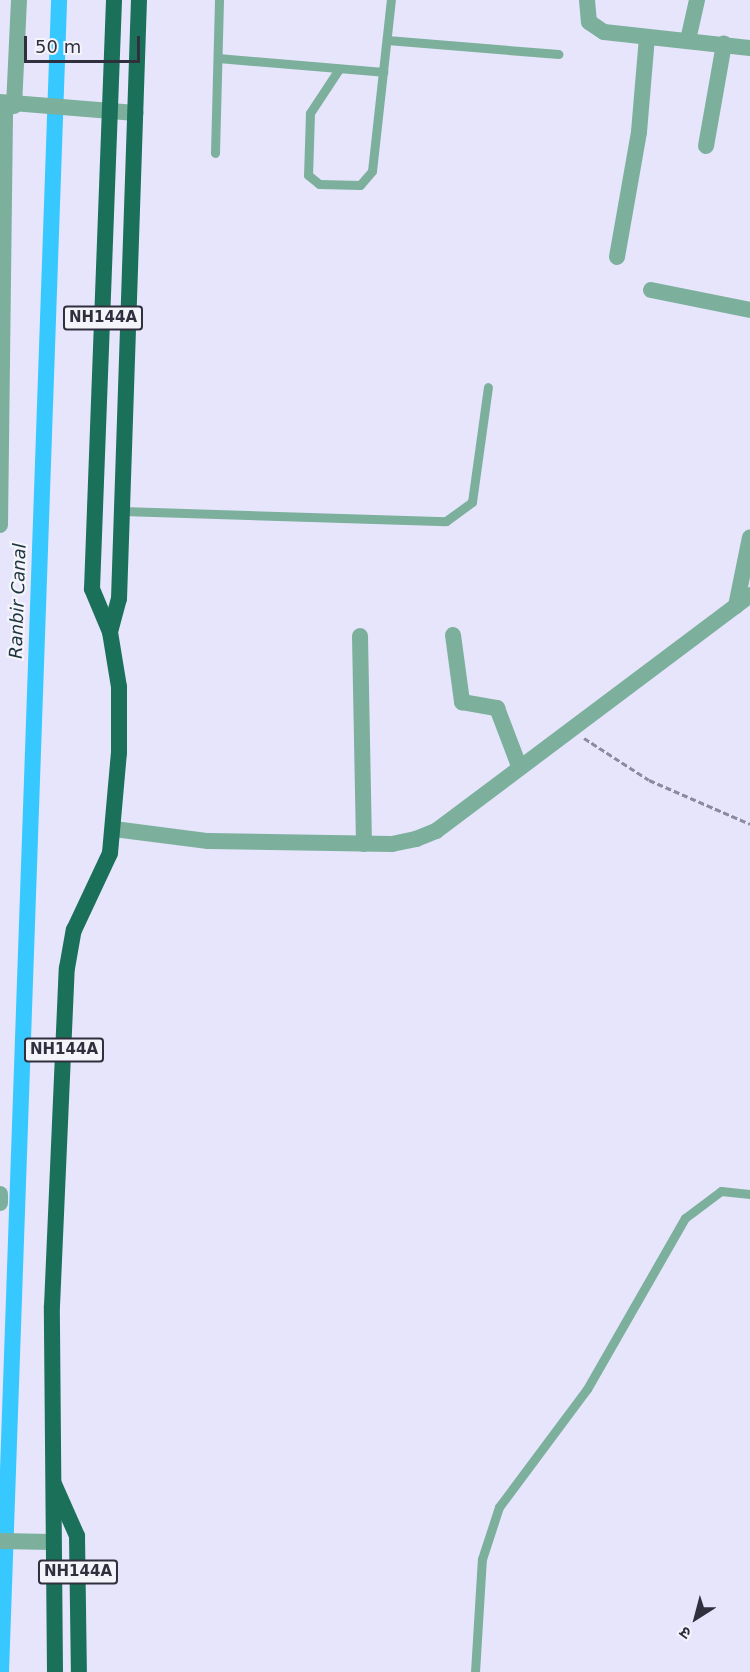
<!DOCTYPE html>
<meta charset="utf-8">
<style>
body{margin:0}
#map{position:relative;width:750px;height:1672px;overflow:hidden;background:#e6e5fc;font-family:"DejaVu Sans","Noto Sans Devanagari",sans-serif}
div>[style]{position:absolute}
.canal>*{height:16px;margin:-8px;padding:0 8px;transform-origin:8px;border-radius:8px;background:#36c8fe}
.path>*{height:3px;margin-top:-1.5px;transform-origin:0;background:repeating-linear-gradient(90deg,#8c8b9e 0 6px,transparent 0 9px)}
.service>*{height:9px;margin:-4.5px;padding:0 4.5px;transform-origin:4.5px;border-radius:4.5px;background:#7cb09c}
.minor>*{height:16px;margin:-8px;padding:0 8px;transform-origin:8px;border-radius:8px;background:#7cb09c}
.tertiary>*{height:16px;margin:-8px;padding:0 8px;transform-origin:8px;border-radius:8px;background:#7cb09c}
.trunk>*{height:16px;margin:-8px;padding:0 8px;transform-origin:8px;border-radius:8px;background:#1a7058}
span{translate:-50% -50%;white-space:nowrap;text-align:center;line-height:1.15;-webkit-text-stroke:4.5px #f4f4fb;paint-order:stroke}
.shield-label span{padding:2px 4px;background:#f4f4fb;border:2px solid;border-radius:4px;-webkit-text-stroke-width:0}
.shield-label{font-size:15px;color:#302f3e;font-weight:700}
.water-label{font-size:18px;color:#1f3540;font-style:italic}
.north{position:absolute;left:666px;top:1588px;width:60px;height:60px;-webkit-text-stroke:4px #f4f4fb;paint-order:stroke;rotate:216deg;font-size:16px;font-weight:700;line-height:24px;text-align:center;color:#302f3e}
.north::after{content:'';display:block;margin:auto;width:21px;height:27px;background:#302f3e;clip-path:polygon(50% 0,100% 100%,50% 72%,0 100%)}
.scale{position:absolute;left:24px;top:36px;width:116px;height:27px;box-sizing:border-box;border:3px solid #302f3e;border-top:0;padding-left:8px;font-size:18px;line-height:21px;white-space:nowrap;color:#302f3e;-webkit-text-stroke:4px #f4f4fb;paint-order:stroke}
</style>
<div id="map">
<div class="canal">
<i style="left:1px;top:1672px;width:1673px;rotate:-88.01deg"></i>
</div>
<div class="path">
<i style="left:584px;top:738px;width:77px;rotate:32.9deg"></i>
<i style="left:649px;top:780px;width:110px;rotate:23.5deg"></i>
</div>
<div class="service">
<i style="left:387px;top:40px;width:172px;rotate:4.7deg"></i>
<i style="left:218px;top:58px;width:166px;rotate:4.8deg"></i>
<i style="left:339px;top:69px;width:53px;rotate:123.4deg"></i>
<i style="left:310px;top:113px;width:62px;rotate:91.8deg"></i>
<i style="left:308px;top:175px;width:14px;rotate:39deg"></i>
<i style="left:319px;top:184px;width:41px;rotate:1.4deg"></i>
<i style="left:360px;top:185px;width:18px;rotate:-49deg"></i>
<i style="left:372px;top:171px;width:172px;rotate:-83.7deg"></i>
<i style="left:215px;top:153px;width:153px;rotate:-88.5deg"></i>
<i style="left:122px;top:511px;width:324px;rotate:1.8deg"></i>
<i style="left:446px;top:521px;width:32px;rotate:-36deg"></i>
<i style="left:472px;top:502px;width:116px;rotate:-82.1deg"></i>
<i style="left:475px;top:1672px;width:113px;rotate:-86.5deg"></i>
<i style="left:482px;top:1559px;width:55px;rotate:-71.9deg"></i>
<i style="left:499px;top:1507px;width:147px;rotate:-53.3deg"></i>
<i style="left:587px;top:1389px;width:197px;rotate:-60.2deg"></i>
<i style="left:685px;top:1218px;width:45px;rotate:-36.9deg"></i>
<i style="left:721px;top:1191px;width:29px;rotate:6deg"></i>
</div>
<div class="minor">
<i style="left:587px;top:0;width:22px;rotate:85deg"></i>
<i style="left:589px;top:22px;width:18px;rotate:34deg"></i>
<i style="left:604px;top:32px;width:147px;rotate:6.3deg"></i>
<i style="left:688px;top:40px;width:41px;rotate:-77.3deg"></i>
<i style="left:14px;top:106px;width:106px;rotate:-87.3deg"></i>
<i style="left:706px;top:146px;width:104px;rotate:-80deg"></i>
<i style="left:617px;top:257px;width:127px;rotate:-80deg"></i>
<i style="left:639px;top:132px;width:95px;rotate:-85.2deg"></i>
<i style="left:651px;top:290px;width:101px;rotate:11.4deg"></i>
<i style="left:0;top:525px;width:422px;rotate:-89.3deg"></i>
<i style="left:736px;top:606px;width:70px;rotate:-78.5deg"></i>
<i style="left:453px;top:635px;width:68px;rotate:82.3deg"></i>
<i style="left:462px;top:702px;width:36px;rotate:10deg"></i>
<i style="left:497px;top:708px;width:62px;rotate:69.2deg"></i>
<i style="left:360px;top:636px;width:208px;rotate:88.9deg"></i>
<i style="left:0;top:1194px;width:9px;rotate:90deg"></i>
<i style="left:0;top:1541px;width:52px;rotate:1.1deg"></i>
</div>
<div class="tertiary">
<i style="left:0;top:102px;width:136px;rotate:4.6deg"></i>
<i style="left:114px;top:829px;width:95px;rotate:7.3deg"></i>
<i style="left:208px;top:841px;width:184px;rotate:0.9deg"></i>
<i style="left:392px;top:844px;width:25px;rotate:-12deg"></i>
<i style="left:416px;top:839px;width:22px;rotate:-22deg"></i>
<i style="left:436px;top:831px;width:393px;rotate:-36.9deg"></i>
</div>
<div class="trunk">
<i style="left:110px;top:632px;width:34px;rotate:-75deg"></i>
<i style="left:119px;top:599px;width:599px;rotate:-88.09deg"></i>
<i style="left:54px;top:1484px;width:57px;rotate:66.1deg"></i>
<i style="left:77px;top:1536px;width:136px;rotate:89.2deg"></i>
<i style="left:55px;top:1672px;width:366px;rotate:-90.5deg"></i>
<i style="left:52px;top:1306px;width:338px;rotate:-87.5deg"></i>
<i style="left:67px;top:968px;width:39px;rotate:-80deg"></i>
<i style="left:74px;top:930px;width:85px;rotate:-64.9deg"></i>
<i style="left:110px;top:853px;width:100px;rotate:-84.9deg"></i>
<i style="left:119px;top:753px;width:66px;rotate:-90deg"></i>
<i style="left:119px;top:687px;width:56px;rotate:-99.3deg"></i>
<i style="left:110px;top:632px;width:47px;rotate:-112.7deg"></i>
<i style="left:92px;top:589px;width:589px;rotate:-87.86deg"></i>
</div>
<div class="shield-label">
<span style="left:103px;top:318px">NH144A</span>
<span style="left:64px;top:1050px">NH144A</span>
<span style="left:78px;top:1572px">NH144A</span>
</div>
<div class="water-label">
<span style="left:18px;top:601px;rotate:-88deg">Ranbir Canal</span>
</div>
<div class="north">उ</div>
<div class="scale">50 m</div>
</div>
